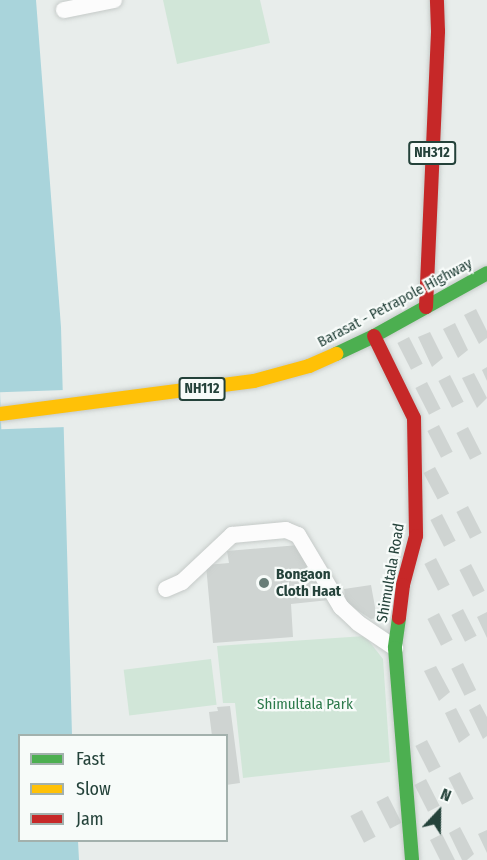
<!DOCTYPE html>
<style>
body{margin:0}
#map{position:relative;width:487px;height:860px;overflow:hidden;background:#e8edeb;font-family:"Fira Sans Condensed",sans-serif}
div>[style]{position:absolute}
.green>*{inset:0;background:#d1e6d8;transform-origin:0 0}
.water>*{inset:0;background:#a9d4db}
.pier>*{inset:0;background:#e8edeb;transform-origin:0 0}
.building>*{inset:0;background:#cfd4d2;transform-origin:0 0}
.roads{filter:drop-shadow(0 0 2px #c5cac8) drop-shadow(0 0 2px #c5cac8)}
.street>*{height:16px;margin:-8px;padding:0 8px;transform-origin:8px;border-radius:8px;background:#fcfcfc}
.fast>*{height:14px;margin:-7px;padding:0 7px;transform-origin:7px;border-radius:7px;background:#4caf50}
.slow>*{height:14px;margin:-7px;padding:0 7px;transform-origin:7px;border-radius:7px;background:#ffc107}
.jam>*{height:14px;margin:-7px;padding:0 7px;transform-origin:7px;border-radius:7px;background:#c62828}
.dots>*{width:16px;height:16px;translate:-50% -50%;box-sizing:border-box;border:3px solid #f7fbf9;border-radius:50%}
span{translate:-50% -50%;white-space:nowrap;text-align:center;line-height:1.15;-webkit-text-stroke:4.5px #f7fbf9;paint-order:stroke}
.shield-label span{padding:2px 4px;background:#f7fbf9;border:2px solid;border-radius:4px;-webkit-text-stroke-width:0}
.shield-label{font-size:14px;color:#24423a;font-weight:700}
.street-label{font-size:15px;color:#24423a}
.poi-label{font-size:15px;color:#24423a;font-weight:700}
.left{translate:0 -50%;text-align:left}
.park-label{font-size:15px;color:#2d7a4b}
.legend{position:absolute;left:18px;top:734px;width:210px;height:108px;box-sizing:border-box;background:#f7fbf9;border:2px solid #a3b1ad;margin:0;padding:8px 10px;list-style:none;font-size:18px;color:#24423a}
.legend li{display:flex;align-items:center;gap:12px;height:30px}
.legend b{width:30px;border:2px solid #a3b1ad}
.north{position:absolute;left:409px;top:782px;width:60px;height:60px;-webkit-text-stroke:4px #f7fbf9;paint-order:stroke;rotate:22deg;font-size:16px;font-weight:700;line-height:24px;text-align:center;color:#24423a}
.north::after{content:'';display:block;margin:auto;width:21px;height:27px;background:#24423a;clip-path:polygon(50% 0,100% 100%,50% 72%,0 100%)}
</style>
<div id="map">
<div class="green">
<i style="clip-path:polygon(163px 0,260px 0,270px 43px,177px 64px)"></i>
<i style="clip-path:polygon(365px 636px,383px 659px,390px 762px,243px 778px,235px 703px,223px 703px,217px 646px)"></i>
<i style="left:211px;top:659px;width:46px;height:88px;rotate:83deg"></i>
</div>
<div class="water">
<i style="clip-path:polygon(0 0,36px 0,61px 327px,72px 735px,20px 736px,20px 840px,78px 841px,79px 860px,0 860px)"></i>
</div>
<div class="pier">
<i style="left:65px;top:390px;width:37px;height:65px;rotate:88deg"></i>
</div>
<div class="building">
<i style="clip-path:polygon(476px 309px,487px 331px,487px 338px,479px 344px,464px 315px)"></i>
<i style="clip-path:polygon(455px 323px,468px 350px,458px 358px,443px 329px)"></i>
<i style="clip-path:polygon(430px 332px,443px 358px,432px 367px,418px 337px)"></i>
<i style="left:409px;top:337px;width:30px;height:13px;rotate:63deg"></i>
<i style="clip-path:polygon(487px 367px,487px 381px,482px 370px)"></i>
<i style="clip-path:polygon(474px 373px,487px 398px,477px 408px,462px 378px)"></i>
<i style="left:450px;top:375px;width:30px;height:13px;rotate:63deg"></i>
<i style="left:427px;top:382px;width:30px;height:13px;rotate:63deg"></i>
<i style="left:439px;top:425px;width:30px;height:13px;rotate:63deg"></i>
<i style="left:468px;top:427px;width:30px;height:13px;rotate:63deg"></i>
<i style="left:435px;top:467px;width:30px;height:13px;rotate:62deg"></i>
<i style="left:468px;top:506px;width:30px;height:13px;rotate:63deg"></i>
<i style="left:442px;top:514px;width:30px;height:13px;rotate:63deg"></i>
<i style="clip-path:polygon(299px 545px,329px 600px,291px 604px,293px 637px,213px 643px,206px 565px,229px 563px,227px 551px)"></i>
<i style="left:436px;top:558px;width:30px;height:13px;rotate:63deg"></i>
<i style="left:471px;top:564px;width:30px;height:13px;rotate:63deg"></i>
<i style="clip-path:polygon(371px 585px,377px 618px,371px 619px,346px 603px,344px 589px)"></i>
<i style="left:463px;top:609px;width:30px;height:13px;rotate:63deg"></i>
<i style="clip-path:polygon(487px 612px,487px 638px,477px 617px)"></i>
<i style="left:439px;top:613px;width:30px;height:13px;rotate:63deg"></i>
<i style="left:463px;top:663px;width:30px;height:13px;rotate:64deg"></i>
<i style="clip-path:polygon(436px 666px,450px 692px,439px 701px,424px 671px)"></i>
<i style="clip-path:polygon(480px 704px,487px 717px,487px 736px,483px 739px,469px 710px)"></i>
<i style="clip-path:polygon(230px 706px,240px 783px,226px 785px,226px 736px,212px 736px,209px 712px,218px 711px,217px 707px)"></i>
<i style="clip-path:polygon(456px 708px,470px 735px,459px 743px,445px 713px)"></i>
<i style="left:427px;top:740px;width:30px;height:13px;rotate:63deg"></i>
<i style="left:460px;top:772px;width:30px;height:13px;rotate:63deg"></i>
<i style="left:426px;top:779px;width:30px;height:13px;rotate:63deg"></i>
<i style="left:388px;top:796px;width:30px;height:13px;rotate:63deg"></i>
<i style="left:362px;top:810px;width:30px;height:13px;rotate:63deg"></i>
<i style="clip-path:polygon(460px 827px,474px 854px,467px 860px,462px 860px,449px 833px)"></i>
<i style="clip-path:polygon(487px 830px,487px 853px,478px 834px)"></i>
<i style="clip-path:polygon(442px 834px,455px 860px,440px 860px,430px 840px)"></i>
</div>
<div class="roads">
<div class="street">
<i style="left:64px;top:10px;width:51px;rotate:-11.3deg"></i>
<i style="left:166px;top:589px;width:17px;rotate:-24deg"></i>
<i style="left:182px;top:582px;width:69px;rotate:-43.2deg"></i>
<i style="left:232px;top:535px;width:54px;rotate:-5.3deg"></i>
<i style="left:286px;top:530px;width:13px;rotate:23deg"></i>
<i style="left:298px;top:535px;width:84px;rotate:59.2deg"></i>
<i style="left:341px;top:607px;width:23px;rotate:43deg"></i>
<i style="left:358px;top:623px;width:45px;rotate:34deg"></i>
</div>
<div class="fast">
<i style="left:336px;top:354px;width:42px;rotate:-25.3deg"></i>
<i style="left:374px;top:336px;width:129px;rotate:-29.1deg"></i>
<i style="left:399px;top:618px;width:30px;rotate:98deg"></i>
<i style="left:395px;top:648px;width:213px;rotate:85.4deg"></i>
</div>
<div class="slow">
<i style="left:0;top:414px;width:256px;rotate:-7.4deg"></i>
<i style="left:254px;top:381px;width:57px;rotate:-15.3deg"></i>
<i style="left:309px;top:366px;width:30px;rotate:-24deg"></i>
</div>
<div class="jam">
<i style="left:426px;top:307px;width:276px;rotate:-87.5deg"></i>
<i style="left:438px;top:31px;width:31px;rotate:-92deg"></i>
<i style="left:374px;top:336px;width:91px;rotate:64deg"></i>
<i style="left:414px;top:418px;width:118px;rotate:89deg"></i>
<i style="left:416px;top:536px;width:51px;rotate:104.9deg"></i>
<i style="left:403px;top:585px;width:33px;rotate:97deg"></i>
</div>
</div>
<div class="dots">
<i style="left:264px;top:583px;background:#697e78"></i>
</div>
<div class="shield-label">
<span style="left:432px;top:153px">NH312</span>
<span style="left:202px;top:389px">NH112</span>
</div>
<div class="street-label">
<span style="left:395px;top:303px;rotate:-28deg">Barasat - Petrapole Highway</span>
<span style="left:391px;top:573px;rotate:-80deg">Shimultala Road</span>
</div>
<div class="poi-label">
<span class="left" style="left:276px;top:583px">Bongaon<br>Cloth Haat</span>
</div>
<div class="park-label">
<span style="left:305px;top:705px">Shimultala Park</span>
</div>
<ul class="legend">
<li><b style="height:8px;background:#4caf50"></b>Fast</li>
<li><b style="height:8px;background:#ffc107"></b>Slow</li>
<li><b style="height:8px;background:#c62828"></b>Jam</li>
</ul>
<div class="north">N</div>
</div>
